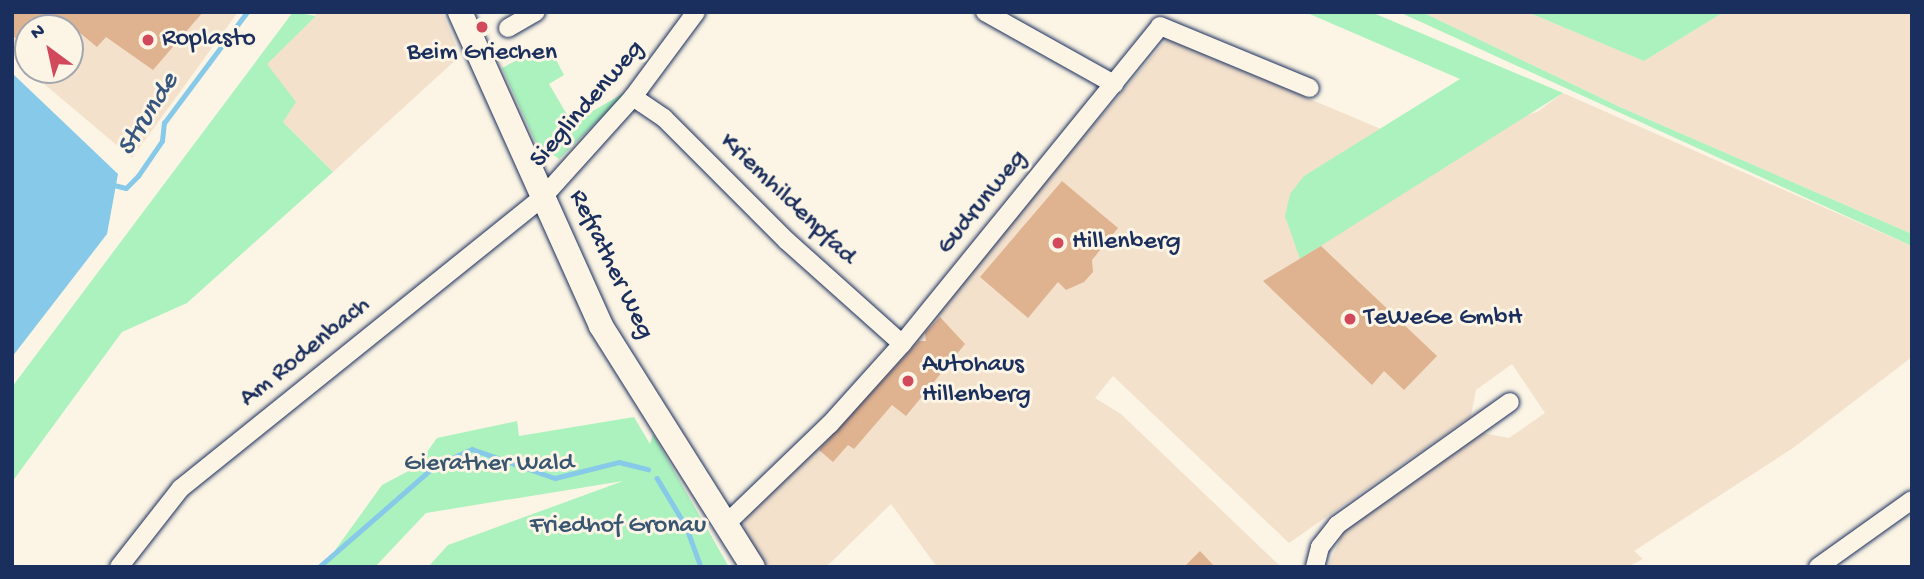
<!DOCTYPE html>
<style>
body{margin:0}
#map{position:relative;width:1924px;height:579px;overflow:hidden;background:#fcf5e5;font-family:"Gochi Hand",sans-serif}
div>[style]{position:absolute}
.built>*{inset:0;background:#f3e1cc}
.green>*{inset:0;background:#abf2be}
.water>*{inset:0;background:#87c9e8}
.stream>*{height:4.5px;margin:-2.25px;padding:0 2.25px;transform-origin:2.25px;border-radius:2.25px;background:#87c9e8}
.building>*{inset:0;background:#dfb290}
.roads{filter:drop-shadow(0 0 2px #1b2f5e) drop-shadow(0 0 2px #1b2f5e)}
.street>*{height:18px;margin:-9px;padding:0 9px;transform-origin:9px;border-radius:9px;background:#fcf5e5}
.secondary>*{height:24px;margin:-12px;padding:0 12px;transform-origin:12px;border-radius:12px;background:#fcf5e5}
.dots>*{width:19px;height:19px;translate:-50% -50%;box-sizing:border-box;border:4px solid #fcf5e5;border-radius:50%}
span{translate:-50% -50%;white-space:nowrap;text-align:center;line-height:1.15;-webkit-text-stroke:6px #fcf5e5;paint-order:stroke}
.poi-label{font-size:26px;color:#1b2f5e}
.left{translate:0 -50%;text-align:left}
.street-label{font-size:26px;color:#1b2f5e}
.park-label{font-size:26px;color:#385671}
.water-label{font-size:28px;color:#365680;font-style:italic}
.frame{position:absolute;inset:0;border:14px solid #1b2f5e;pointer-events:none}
.north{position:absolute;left:14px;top:14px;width:70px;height:70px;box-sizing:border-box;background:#fcf5e5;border:2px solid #a2a6af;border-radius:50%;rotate:327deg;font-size:19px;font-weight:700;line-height:28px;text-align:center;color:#1b2f5e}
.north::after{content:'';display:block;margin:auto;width:24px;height:32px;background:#d1495b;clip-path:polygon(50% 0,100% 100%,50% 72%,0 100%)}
</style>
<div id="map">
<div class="built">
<i style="clip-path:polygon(evenodd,12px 12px,238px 12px,132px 158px,12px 57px,12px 12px,28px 28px,70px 28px,70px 70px,28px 70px,28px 28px)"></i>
<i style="clip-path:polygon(313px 12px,442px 12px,460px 56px,333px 172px,283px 122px,266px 64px,316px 16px)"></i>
<i style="clip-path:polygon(1422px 12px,1527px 12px,1644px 61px,1724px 12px,1912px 12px,1912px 234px,1620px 107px)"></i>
<i style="clip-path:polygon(1167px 39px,1381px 129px,1304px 176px,1537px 112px,1563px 93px,1912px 246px,1912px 357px,1793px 448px,1634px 551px,1643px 559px,1628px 567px,1328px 567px,1343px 532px,1483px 433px,1509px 438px,1545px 413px,1512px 364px,1476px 390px,1471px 416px,1289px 543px,1113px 376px,1095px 398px,1121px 414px,1281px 567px,937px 567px,891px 504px,826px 567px,766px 567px,744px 528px,745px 517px,867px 391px)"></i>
</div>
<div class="green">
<i style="clip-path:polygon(293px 12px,316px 16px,267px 64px,296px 102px,283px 122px,333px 172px,187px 303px,122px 332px,12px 482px,12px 387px)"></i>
<i style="clip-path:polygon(1305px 12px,1371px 12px,1563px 93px,1300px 259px,1285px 216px,1290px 194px,1304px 176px,1460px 79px)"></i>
<i style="clip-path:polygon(1399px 12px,1422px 12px,1620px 107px,1912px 234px,1912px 246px)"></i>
<i style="clip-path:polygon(1527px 12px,1724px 12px,1644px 61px)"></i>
<i style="clip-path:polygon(548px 44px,564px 75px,549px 84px,572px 123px,629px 90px,559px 159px,535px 141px,502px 68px)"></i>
<i style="clip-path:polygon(634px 417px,650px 444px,653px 434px,729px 567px,428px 567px,448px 545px,623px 481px,426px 513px,375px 567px,323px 567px,382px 485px,416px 467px,437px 438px,517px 421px,519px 436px)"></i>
</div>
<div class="water">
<i style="clip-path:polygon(12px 73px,118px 174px,107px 234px,12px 357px)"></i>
</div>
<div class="stream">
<i style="left:110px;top:184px;width:16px;rotate:14deg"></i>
<i style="left:126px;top:188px;width:17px;rotate:-45deg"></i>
<i style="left:138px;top:176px;width:42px;rotate:-55.6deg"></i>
<i style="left:162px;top:141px;width:18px;rotate:-84deg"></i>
<i style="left:164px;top:123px;width:139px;rotate:-53.2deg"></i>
<i style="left:657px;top:478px;width:56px;rotate:58.9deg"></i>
<i style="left:686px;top:526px;width:44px;rotate:69.9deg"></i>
<i style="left:319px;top:567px;width:155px;rotate:-41.1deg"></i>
<i style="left:436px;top:465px;width:39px;rotate:-24deg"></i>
<i style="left:472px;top:449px;width:88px;rotate:19.3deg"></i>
<i style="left:555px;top:478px;width:66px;rotate:-14deg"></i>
<i style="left:619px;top:462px;width:30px;rotate:14deg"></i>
</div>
<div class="building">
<i style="clip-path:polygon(12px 12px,203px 12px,153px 70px,106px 37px,97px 47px,80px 33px,70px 44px,70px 28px,28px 28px,28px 49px,12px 35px)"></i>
<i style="clip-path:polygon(1062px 181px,1118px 228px,1092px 260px,1093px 272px,1084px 282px,1066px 290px,1058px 282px,1028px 318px,980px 277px)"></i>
<i style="clip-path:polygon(1321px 246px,1437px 356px,1404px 390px,1384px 371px,1372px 385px,1263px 281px)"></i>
<i style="clip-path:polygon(940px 317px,965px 344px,906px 416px,892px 405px,854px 449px,848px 445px,833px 462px,819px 450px,919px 341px,926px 341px,925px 333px)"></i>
<i style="clip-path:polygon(1200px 551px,1215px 567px,1184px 567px)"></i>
</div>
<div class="roads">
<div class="street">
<i style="left:985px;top:12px;width:148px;rotate:29.2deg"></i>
<i style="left:508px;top:28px;width:32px;rotate:-30deg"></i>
<i style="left:633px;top:97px;width:37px;rotate:34deg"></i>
<i style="left:664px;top:118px;width:174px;rotate:45deg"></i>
<i style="left:787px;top:241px;width:154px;rotate:41.8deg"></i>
<i style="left:728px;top:522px;width:141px;rotate:-43.9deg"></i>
<i style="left:830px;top:424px;width:108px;rotate:-48deg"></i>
<i style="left:902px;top:344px;width:409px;rotate:-50.9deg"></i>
<i style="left:1160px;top:26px;width:162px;rotate:22.5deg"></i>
<i style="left:119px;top:567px;width:100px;rotate:-51.9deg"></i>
<i style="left:181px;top:488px;width:464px;rotate:-38.8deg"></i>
<i style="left:543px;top:197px;width:135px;rotate:-48deg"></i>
<i style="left:633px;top:97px;width:106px;rotate:-53.5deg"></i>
<i style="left:1315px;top:567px;width:21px;rotate:-76deg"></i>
<i style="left:1320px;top:547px;width:28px;rotate:-52deg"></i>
<i style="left:1337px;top:525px;width:212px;rotate:-35.4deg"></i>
<i style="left:1818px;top:567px;width:115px;rotate:-35.5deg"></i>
</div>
<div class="secondary">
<i style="left:460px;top:12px;width:344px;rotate:65.8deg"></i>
<i style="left:601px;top:326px;width:285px;rotate:57.8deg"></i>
</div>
</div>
<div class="dots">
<i style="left:482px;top:27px;background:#d1495b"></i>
<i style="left:148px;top:40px;background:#d1495b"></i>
<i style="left:1058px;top:243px;background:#d1495b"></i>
<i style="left:1350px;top:319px;background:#d1495b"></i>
<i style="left:908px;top:381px;background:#d1495b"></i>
</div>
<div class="poi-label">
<span class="left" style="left:162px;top:40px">Roplasto</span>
<span style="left:482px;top:54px">Beim Griechen</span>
<span class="left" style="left:1072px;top:243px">Hillenberg</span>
<span class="left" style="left:1364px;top:319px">TeWeGe GmbH</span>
<span class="left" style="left:922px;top:381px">Autohaus<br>Hillenberg</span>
</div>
<div class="street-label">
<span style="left:588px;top:105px;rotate:-49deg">Sieglindenweg</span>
<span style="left:787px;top:200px;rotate:44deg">Kriemhildenpfad</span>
<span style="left:983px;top:203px;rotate:-51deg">Gudrunweg</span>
<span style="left:610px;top:265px;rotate:64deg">Refrather Weg</span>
<span style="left:306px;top:353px;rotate:-39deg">Am Rodenbach</span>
</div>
<div class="park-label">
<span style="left:489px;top:465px">Gierather Wald</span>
<span style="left:618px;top:527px">Friedhof Gronau</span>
</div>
<div class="water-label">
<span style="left:149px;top:115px;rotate:-58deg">Strunde</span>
</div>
<div class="frame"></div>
<div class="north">N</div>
</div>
